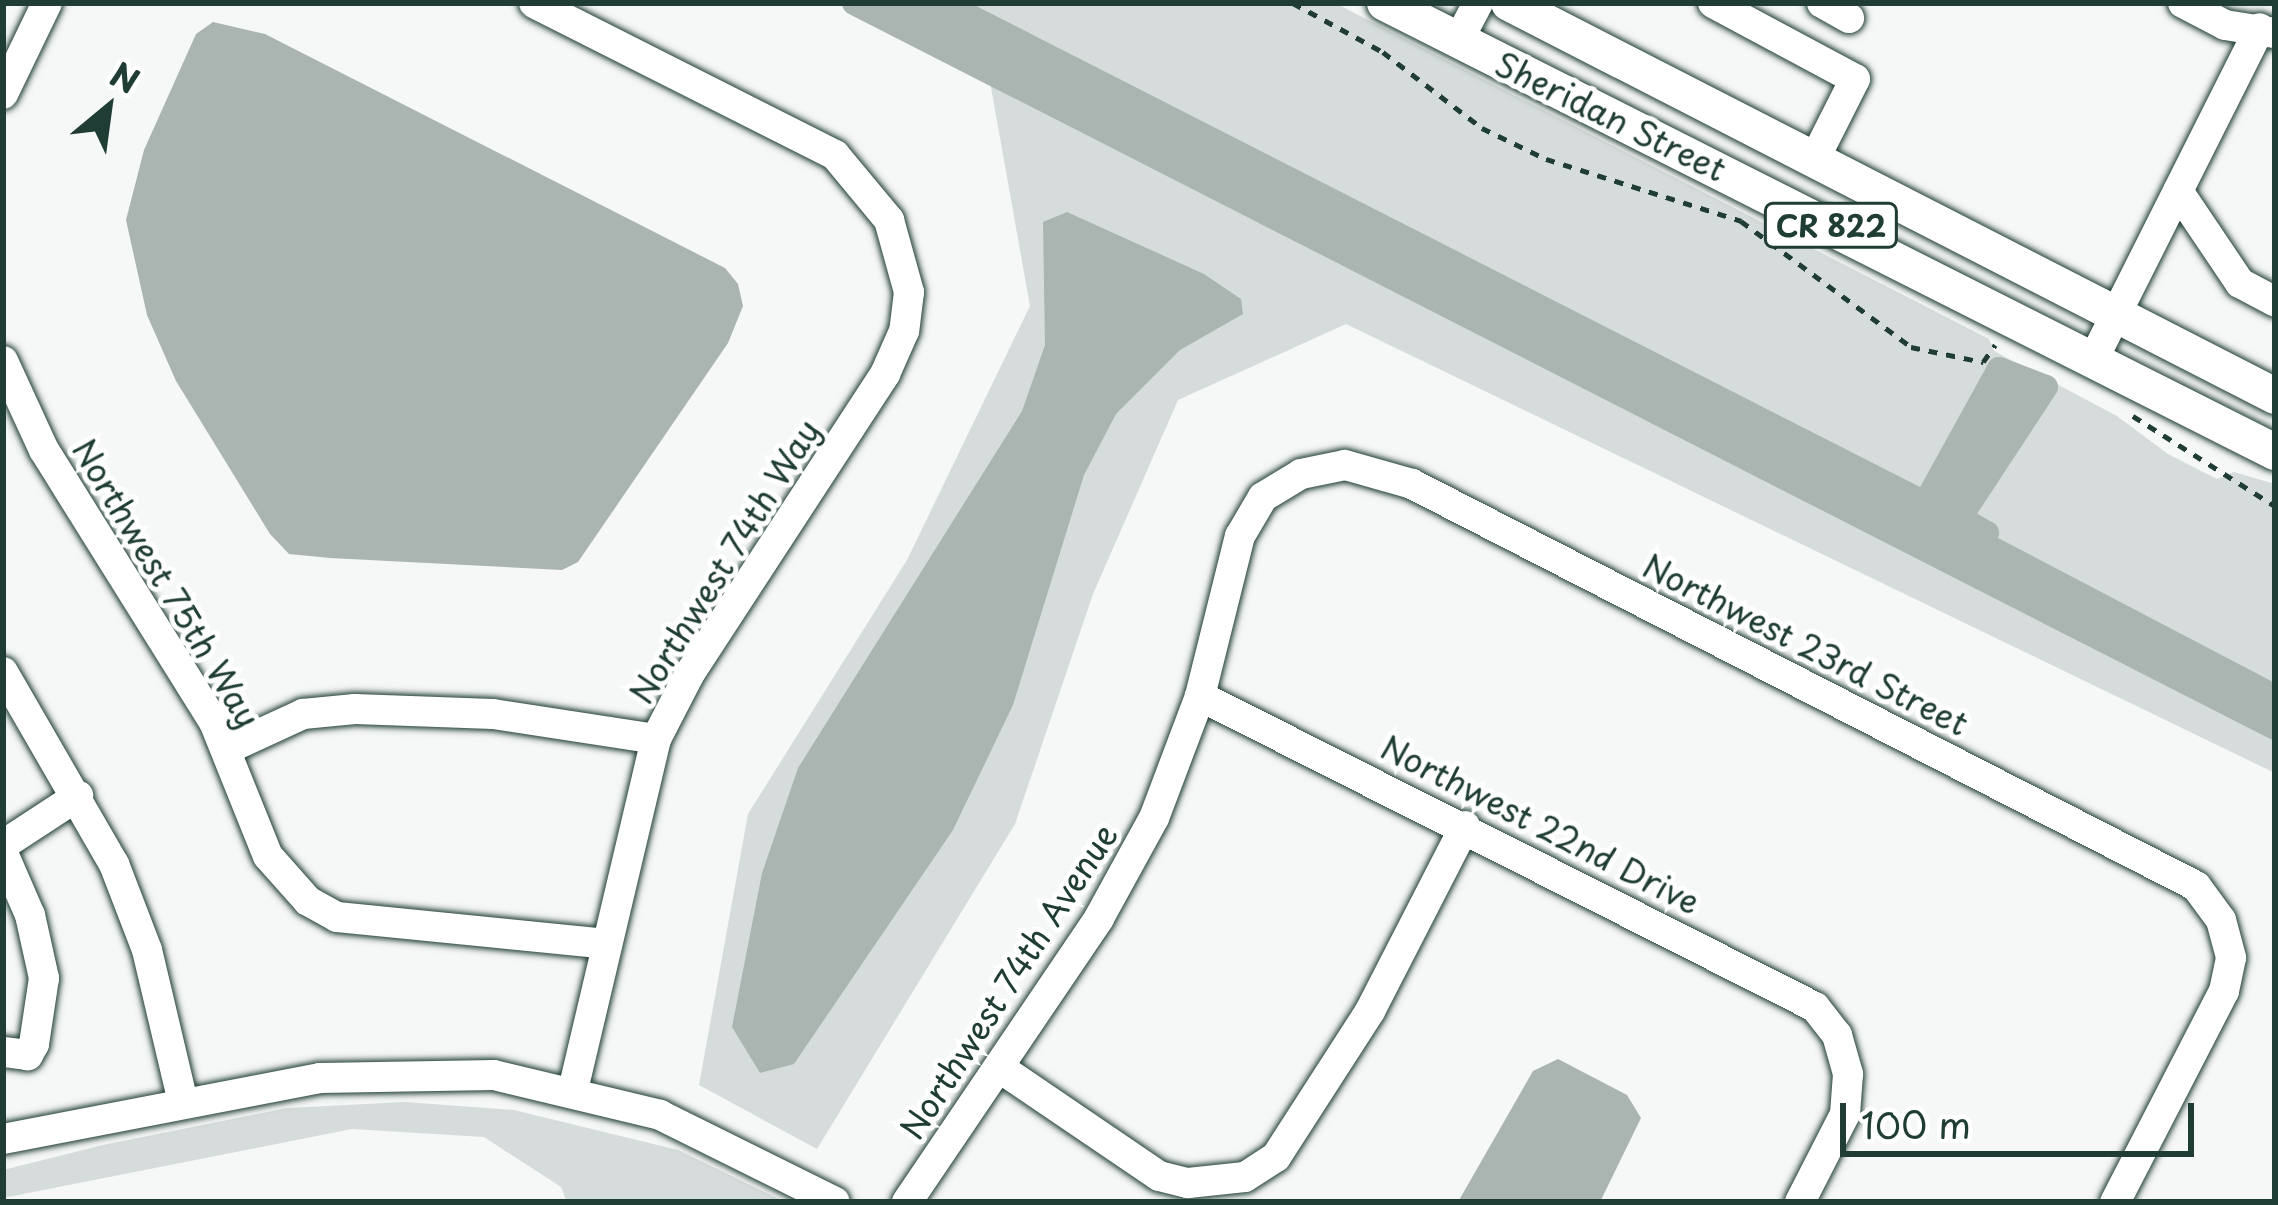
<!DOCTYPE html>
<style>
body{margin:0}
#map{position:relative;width:2278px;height:1205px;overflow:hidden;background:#f6f7f7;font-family:"Playpen Sans",sans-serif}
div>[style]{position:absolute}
.green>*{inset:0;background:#d6dcdb}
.water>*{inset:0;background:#aab5b1}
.canal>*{height:24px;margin:-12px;padding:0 12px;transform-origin:12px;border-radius:12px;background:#aab5b1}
.path>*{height:4.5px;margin-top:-2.25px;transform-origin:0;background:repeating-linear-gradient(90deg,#1f3d34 0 9px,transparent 0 18px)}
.roads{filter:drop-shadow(0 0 3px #1f3d34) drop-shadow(0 0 3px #1f3d34)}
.minor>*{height:30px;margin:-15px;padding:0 15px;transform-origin:15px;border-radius:15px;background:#fff}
.major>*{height:36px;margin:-18px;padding:0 18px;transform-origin:18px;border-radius:18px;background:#fff}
span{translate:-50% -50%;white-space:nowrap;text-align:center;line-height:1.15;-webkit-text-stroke:10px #fff;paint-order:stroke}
.shield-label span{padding:3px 9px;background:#fff;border:3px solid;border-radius:9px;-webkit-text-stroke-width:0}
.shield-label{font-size:30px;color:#1f3d34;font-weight:700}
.street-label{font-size:33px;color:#1f3d34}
.frame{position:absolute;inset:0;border:6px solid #1f3d34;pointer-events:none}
.north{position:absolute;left:48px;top:48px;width:120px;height:120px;-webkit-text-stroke:9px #fff;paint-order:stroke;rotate:29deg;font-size:33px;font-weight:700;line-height:48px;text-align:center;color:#1f3d34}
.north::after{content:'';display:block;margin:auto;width:42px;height:54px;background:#1f3d34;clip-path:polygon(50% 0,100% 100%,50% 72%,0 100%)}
.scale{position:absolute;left:1840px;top:1103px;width:354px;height:54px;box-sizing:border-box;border:6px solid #1f3d34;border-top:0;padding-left:15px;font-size:36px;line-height:42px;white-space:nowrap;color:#1f3d34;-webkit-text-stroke:9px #fff;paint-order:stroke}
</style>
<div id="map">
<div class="green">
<i style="clip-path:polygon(836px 3px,1335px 3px,1989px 339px,1994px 351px,2117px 416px,2168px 454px,2217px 479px,2234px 472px,2275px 484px,2275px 773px,1346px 324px,1178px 400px,1093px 594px,1015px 824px,817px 1149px,699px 1085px,748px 814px,907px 560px,1030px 306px,990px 82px)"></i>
<i style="clip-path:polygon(405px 1102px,514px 1110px,678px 1150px,785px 1202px,567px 1202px,561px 1187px,484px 1137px,352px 1129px,3px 1198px,3px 1170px,103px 1145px,287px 1108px)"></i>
</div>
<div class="water">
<i style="clip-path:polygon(854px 3px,944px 3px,1924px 502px,1999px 369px,2046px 387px,1960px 518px,2275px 683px,2275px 728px)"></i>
<i style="clip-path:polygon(213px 22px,265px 34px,725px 268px,738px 284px,743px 306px,728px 343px,578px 562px,562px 570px,330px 558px,289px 554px,270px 534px,176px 381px,147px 315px,126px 220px,144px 150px,196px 34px)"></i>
<i style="clip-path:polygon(1067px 212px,1204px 274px,1241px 299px,1243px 314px,1180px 350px,1116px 414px,1084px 475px,1013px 705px,953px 830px,794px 1064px,760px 1073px,732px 1027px,762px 873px,798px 768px,1022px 411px,1045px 345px,1043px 222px)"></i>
<i style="clip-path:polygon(1558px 1059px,1627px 1095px,1641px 1118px,1600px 1202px,1458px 1202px,1533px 1071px)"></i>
</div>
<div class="canal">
<i style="left:854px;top:3px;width:1595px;rotate:27.03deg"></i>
<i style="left:944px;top:3px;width:1101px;rotate:27.01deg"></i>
<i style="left:1925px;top:503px;width:153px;rotate:-61.1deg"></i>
<i style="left:1999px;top:369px;width:50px;rotate:21deg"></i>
<i style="left:2046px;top:387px;width:157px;rotate:123.3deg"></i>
<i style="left:1960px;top:518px;width:31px;rotate:29deg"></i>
</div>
<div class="path">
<i style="left:1293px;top:3px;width:102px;rotate:28.6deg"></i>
<i style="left:1383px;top:52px;width:125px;rotate:37.5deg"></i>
<i style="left:1482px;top:128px;width:71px;rotate:25.8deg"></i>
<i style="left:1546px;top:159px;width:205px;rotate:17.6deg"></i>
<i style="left:1741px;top:221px;width:212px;rotate:36.5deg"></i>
<i style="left:1911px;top:347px;width:74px;rotate:11.8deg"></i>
<i style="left:1983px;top:362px;width:21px;rotate:-55deg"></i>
<i style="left:2133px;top:416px;width:168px;rotate:32.4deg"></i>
</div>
<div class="roads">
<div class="minor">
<i style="left:534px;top:3px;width:337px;rotate:26.8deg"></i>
<i style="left:835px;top:155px;width:85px;rotate:50.3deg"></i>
<i style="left:889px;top:220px;width:75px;rotate:74.5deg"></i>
<i style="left:909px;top:292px;width:39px;rotate:97deg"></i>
<i style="left:904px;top:331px;width:47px;rotate:113.8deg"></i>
<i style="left:885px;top:374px;width:359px;rotate:123.1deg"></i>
<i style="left:689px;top:675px;width:72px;rotate:117.3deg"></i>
<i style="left:656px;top:739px;width:362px;rotate:103.3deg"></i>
<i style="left:1713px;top:3px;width:161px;rotate:28.2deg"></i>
<i style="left:1855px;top:79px;width:91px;rotate:116.8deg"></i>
<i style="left:1822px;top:3px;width:31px;rotate:29deg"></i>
<i style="left:2183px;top:3px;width:47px;rotate:27.6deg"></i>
<i style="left:2225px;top:25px;width:51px;rotate:9.1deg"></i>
<i style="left:1458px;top:41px;width:43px;rotate:-62.2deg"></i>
<i style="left:3px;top:94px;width:101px;rotate:-64.2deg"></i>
<i style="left:2178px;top:191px;width:111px;rotate:56deg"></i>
<i style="left:2240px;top:283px;width:40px;rotate:28deg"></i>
<i style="left:2094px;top:358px;width:369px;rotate:-63.3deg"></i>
<i style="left:3px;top:361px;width:98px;rotate:65.3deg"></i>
<i style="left:44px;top:450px;width:321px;rotate:58deg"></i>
<i style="left:214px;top:722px;width:144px;rotate:68.1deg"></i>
<i style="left:268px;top:856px;width:60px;rotate:48.4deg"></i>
<i style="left:308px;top:901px;width:33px;rotate:29deg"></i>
<i style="left:337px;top:917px;width:271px;rotate:5.7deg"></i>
<i style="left:3px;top:672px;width:222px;rotate:60deg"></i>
<i style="left:114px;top:864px;width:92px;rotate:69deg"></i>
<i style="left:147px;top:950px;width:156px;rotate:76.7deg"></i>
<i style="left:1200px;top:696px;width:689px;rotate:26.83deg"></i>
<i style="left:1815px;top:1007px;width:36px;rotate:52deg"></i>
<i style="left:1837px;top:1035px;width:41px;rotate:74.2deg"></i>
<i style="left:1848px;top:1074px;width:40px;rotate:94.3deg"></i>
<i style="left:1845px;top:1114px;width:99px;rotate:117.1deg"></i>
<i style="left:227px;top:749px;width:84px;rotate:-24.7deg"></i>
<i style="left:303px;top:714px;width:52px;rotate:-5.5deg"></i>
<i style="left:355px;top:709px;width:138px;rotate:2.1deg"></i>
<i style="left:493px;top:714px;width:165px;rotate:8.7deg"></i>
<i style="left:3px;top:845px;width:90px;rotate:-33.2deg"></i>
<i style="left:3px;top:853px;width:68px;rotate:66.5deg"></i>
<i style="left:30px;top:915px;width:65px;rotate:77.5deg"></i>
<i style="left:44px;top:978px;width:67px;rotate:98.6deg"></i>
<i style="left:34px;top:1044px;width:13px;rotate:119deg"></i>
<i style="left:28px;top:1055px;width:25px;rotate:-173deg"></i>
<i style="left:1000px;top:1068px;width:192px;rotate:34.2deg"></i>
<i style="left:1159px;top:1176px;width:30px;rotate:14deg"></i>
<i style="left:1188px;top:1183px;width:57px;rotate:-6deg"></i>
<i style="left:1245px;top:1177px;width:37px;rotate:-33deg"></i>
<i style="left:1276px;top:1157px;width:174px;rotate:-57.2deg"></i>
<i style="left:1370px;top:1011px;width:208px;rotate:-62.8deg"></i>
<i style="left:3px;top:1139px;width:323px;rotate:-10.9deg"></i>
<i style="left:320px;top:1078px;width:174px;rotate:-1deg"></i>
<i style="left:494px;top:1075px;width:171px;rotate:13.5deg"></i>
<i style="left:660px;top:1115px;width:195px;rotate:26.4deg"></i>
<i style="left:907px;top:1202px;width:343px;rotate:-55.9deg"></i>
<i style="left:1099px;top:918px;width:114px;rotate:-61.2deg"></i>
<i style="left:1154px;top:818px;width:130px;rotate:-69.3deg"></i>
<i style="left:1200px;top:696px;width:165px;rotate:-76deg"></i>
<i style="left:1240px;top:536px;width:45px;rotate:-59.5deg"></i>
<i style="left:1263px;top:497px;width:44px;rotate:-31.2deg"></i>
<i style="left:1301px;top:474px;width:45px;rotate:-11.6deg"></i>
<i style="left:1345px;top:465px;width:70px;rotate:15.8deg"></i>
<i style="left:1412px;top:484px;width:881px;rotate:27.15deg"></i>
<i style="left:2196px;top:886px;width:42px;rotate:53.7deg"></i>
<i style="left:2221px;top:920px;width:39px;rotate:75deg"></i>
<i style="left:2231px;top:958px;width:34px;rotate:102deg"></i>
<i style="left:2224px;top:991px;width:237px;rotate:117.3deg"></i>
</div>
<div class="major">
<i style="left:1385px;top:3px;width:997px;rotate:26.77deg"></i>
<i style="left:1509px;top:3px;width:861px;rotate:27.16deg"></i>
</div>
</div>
<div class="shield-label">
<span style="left:1831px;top:225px">CR 822</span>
</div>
<div class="street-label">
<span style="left:1611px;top:116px;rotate:26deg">Sheridan Street</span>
<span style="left:724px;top:561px;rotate:-58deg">Northwest 74th Way</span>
<span style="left:167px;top:583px;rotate:59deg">Northwest 75th Way</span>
<span style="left:1806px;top:644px;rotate:27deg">Northwest 23rd Street</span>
<span style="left:1541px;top:824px;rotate:27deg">Northwest 22nd Drive</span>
<span style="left:1008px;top:981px;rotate:-57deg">Northwest 74th Avenue</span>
</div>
<div class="frame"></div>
<div class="north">N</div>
<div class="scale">100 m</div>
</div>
